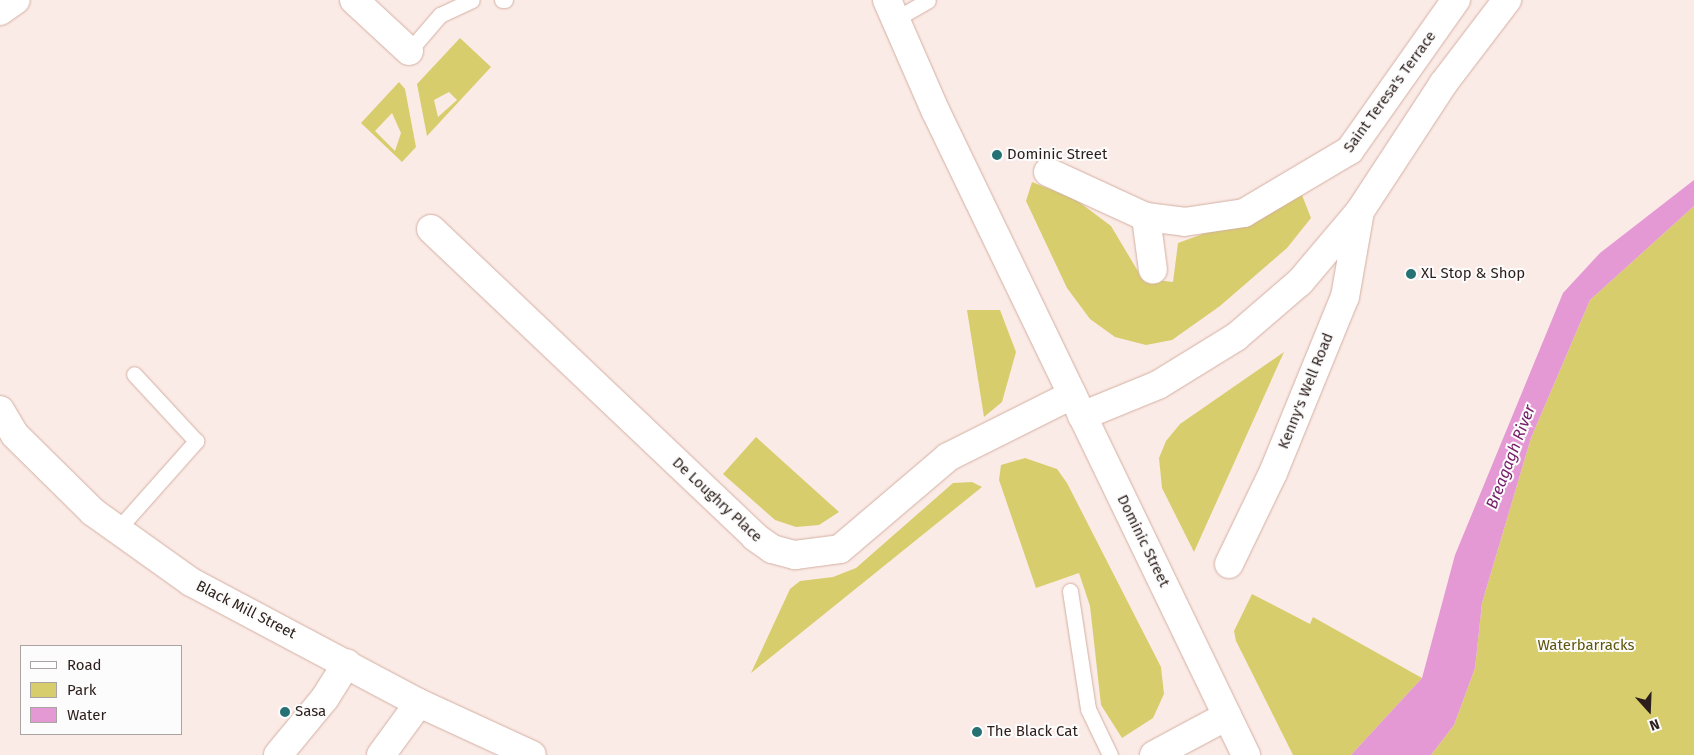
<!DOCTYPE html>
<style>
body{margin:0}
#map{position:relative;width:1694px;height:755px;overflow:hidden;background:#fbebe6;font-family:"Fira Sans",sans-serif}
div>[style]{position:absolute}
.green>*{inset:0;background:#d8cd6d}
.water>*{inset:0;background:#e498d4}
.roads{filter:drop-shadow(0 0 1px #d3afa3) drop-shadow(0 0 1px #d3afa3)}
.lane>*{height:15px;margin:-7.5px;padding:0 7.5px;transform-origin:7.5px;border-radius:7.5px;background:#fff}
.street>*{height:28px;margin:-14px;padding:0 14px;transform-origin:14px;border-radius:14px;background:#fff}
.secondary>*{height:28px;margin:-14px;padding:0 14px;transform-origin:14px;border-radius:14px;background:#fff}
.dots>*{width:14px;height:14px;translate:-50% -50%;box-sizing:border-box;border:2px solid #fcfcfc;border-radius:50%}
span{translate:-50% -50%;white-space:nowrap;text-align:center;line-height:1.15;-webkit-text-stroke:4px #fcfcfc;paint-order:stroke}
.street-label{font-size:15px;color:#2c1e1a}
.poi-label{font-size:15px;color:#2c1e1a}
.left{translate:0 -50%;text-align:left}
.park-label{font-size:15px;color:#5f570c}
.water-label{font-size:16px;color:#751d68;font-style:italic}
.legend{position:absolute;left:20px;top:645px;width:162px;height:90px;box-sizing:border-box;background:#fcfcfc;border:1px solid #a9a3a2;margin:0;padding:6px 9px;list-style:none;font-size:15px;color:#2c1e1a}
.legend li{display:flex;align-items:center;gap:10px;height:25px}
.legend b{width:25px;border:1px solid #a9a3a2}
.north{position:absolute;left:1624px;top:685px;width:50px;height:50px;-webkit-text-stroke:4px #fcfcfc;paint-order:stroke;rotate:160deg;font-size:14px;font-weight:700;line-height:20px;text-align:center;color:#2c1e1a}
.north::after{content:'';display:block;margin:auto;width:18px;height:22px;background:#2c1e1a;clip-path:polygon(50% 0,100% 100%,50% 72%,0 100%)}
</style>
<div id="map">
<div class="green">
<i style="clip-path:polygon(evenodd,460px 38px,491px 67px,427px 136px,417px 84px,460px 38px,449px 92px,457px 100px,438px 117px,434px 100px,449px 92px)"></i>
<i style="clip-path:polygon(evenodd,399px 82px,405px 89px,416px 147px,402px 162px,361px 123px,399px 82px,392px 113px,401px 133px,395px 151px,375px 131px,392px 113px)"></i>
<i style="clip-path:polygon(1032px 182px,1075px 199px,1111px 226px,1142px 278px,1173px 282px,1178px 243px,1244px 219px,1300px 190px,1311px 218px,1287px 248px,1220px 306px,1172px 340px,1146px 345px,1115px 337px,1090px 319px,1067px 288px,1026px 201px)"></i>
<i style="clip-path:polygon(1694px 206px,1694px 755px,1431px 755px,1454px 725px,1475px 668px,1482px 603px,1531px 438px,1590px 300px)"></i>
<i style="clip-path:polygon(967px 310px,1000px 310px,1016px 352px,1002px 402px,984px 417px)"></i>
<i style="clip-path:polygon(1284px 352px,1194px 552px,1162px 488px,1159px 458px,1166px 441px,1180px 424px)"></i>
<i style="clip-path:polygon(756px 437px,839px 512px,819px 525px,796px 527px,775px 520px,723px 474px)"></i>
<i style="clip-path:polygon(1025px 458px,1057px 469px,1067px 483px,1161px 667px,1164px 694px,1153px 718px,1122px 738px,1101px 705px,1090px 606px,1079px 573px,1036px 588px,999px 480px,1001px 465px)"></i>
<i style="clip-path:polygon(972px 482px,982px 487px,751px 673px,790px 589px,800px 581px,833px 577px,856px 568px,953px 483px)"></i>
<i style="clip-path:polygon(1252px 594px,1310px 624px,1313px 617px,1422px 678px,1351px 755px,1293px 755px,1236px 641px,1234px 631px)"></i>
</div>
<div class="water">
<i style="clip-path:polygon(1694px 180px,1694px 206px,1590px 300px,1531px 438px,1482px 603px,1475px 668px,1454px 725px,1431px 755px,1351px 755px,1422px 678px,1455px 555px,1563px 293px,1600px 253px)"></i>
</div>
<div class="roads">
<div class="lane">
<i style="left:502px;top:0;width:3px"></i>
<i style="left:894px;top:20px;width:39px;rotate:-30deg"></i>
<i style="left:409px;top:51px;width:48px;rotate:-49.3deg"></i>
<i style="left:440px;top:15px;width:35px;rotate:-25deg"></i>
<i style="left:118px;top:529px;width:118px;rotate:-48.4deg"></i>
<i style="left:196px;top:441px;width:91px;rotate:-132.8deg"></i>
<i style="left:1070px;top:591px;width:119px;rotate:81.3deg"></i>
<i style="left:1088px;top:709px;width:51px;rotate:64.4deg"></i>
</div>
<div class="street">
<i style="left:354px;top:0;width:75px;rotate:42.8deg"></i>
<i style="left:0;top:11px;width:19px;rotate:-35deg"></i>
<i style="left:1048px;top:172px;width:108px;rotate:24.7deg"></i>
<i style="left:1146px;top:217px;width:38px;rotate:7deg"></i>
<i style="left:1184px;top:222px;width:61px;rotate:-8.5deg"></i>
<i style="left:1244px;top:213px;width:123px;rotate:-30.7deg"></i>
<i style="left:1350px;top:150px;width:184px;rotate:-54.8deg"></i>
<i style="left:1146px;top:217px;width:53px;rotate:82.5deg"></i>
<i style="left:431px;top:229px;width:447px;rotate:43.5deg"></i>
<i style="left:755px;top:537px;width:21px;rotate:35deg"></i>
<i style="left:772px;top:549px;width:24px;rotate:15deg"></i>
<i style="left:795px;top:555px;width:45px;rotate:-7.6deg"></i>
<i style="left:840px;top:549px;width:142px;rotate:-40.4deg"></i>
<i style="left:948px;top:457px;width:139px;rotate:-26.6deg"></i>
<i style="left:1229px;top:564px;width:101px;rotate:-64.2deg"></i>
<i style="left:1273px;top:473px;width:190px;rotate:-67.8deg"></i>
<i style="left:1345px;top:297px;width:87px;rotate:-80.1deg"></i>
<i style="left:278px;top:755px;width:74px;rotate:-50.5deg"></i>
<i style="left:325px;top:698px;width:41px;rotate:-57.8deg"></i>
<i style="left:381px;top:755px;width:64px;rotate:-53.8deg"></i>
</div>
<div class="secondary">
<i style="left:887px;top:0;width:122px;rotate:66.4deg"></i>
<i style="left:936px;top:112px;width:714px;rotate:64.26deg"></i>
<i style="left:0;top:410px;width:29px;rotate:59deg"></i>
<i style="left:15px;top:435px;width:110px;rotate:44.6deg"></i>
<i style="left:93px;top:512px;width:120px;rotate:35.5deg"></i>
<i style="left:191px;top:582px;width:258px;rotate:28deg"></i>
<i style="left:419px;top:703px;width:124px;rotate:24.7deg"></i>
<i style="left:1082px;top:416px;width:82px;rotate:-22.2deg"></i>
<i style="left:1158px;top:385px;width:92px;rotate:-31.6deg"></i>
<i style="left:1236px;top:337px;width:84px;rotate:-40.7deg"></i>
<i style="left:1300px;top:282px;width:93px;rotate:-49.8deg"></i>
<i style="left:1360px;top:211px;width:152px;rotate:-56.8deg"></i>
<i style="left:1443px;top:84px;width:106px;rotate:-52.7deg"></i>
<i style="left:1154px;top:755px;width:83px;rotate:-28.1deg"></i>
</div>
</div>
<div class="dots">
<i style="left:997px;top:155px;background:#267174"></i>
<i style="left:1411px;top:274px;background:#267174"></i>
<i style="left:285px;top:712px;background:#267174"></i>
<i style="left:977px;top:732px;background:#267174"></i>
</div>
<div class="street-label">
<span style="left:1390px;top:92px;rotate:-54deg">Saint Teresa's Terrace</span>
<span style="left:1306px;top:391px;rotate:-68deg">Kenny's Well Road</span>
<span style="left:717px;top:500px;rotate:43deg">De Loughry Place</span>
<span style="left:1143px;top:541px;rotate:64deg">Dominic Street</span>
<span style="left:246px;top:610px;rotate:27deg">Black Mill Street</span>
</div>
<div class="poi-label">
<span class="left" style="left:1007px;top:155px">Dominic Street</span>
<span class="left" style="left:1421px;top:274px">XL Stop &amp; Shop</span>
<span class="left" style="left:295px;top:712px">Sasa</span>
<span class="left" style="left:987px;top:732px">The Black Cat</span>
</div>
<div class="park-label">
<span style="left:1586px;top:646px">Waterbarracks</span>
</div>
<div class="water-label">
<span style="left:1511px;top:457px;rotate:-69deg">Breagagh River</span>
</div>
<ul class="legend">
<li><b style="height:6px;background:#fff"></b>Road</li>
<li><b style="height:14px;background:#d8cd6d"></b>Park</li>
<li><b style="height:14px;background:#e498d4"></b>Water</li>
</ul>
<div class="north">N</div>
</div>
